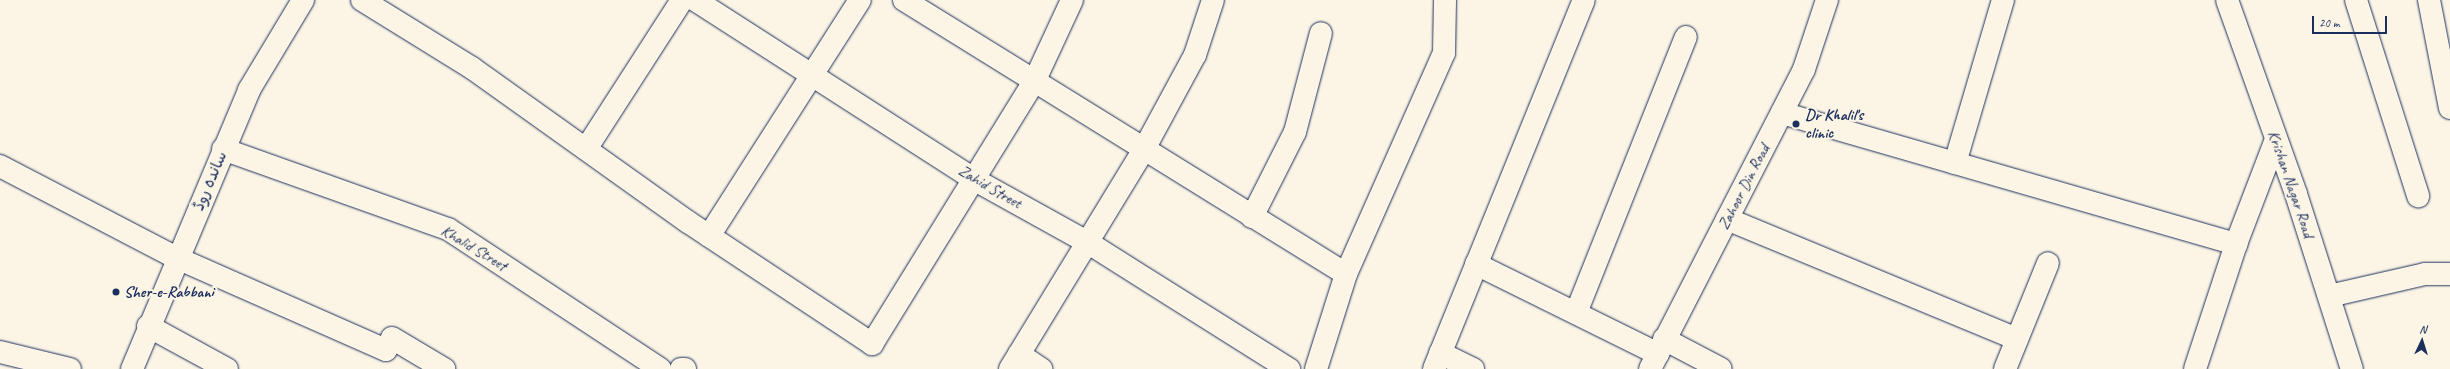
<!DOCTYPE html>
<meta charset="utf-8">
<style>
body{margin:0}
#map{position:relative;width:2450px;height:369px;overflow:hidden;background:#fcf5e5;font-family:Caveat,"Playpen Sans Arabic",sans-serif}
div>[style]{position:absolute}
.roads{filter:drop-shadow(0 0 1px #1b2f5e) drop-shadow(0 0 1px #1b2f5e)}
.street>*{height:22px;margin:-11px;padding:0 11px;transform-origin:11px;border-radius:11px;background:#fcf5e5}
.secondary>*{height:22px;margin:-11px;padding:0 11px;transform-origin:11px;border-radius:11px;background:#fcf5e5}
.dots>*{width:11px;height:11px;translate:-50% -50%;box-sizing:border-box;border:2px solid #fcf5e5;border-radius:50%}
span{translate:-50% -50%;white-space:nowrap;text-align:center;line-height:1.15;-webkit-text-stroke:4px #fcf5e5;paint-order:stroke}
.poi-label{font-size:16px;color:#1b2f5e;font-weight:700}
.left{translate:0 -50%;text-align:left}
.street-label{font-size:16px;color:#1b2f5e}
.north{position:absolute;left:2402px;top:321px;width:40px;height:40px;-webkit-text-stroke:3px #fcf5e5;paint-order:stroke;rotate:4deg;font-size:11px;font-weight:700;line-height:16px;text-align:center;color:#1b2f5e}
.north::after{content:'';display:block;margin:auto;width:14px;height:18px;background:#1b2f5e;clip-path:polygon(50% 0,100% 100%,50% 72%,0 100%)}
.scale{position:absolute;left:2312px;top:16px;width:75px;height:18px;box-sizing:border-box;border:2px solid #1b2f5e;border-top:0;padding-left:5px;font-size:12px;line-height:14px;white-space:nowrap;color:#1b2f5e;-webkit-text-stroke:3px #fcf5e5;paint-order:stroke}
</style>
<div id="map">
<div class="roads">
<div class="street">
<i style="left:362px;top:0;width:129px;rotate:31.7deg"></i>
<i style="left:472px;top:68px;width:265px;rotate:35.5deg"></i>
<i style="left:688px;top:222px;width:221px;rotate:33.5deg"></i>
<i style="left:872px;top:344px;width:308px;rotate:-58.3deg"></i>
<i style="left:1034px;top:82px;width:90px;rotate:-65.1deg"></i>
<i style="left:695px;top:0;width:333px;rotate:32.7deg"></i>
<i style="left:975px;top:180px;width:128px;rotate:29deg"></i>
<i style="left:1087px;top:242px;width:239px;rotate:32.2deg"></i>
<i style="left:904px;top:0;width:520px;rotate:31.8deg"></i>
<i style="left:1346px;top:274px;width:100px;rotate:107.5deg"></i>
<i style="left:2356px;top:0;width:206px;rotate:72.4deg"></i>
<i style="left:2429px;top:0;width:110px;rotate:79deg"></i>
<i style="left:1782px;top:113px;width:473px;rotate:16.1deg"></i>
<i style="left:223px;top:149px;width:239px;rotate:19.6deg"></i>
<i style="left:448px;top:229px;width:254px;rotate:33.4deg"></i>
<i style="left:586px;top:149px;width:177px;rotate:-57.2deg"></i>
<i style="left:1955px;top:163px;width:170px;rotate:-73.6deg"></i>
<i style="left:0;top:166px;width:199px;rotate:27.5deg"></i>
<i style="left:177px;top:258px;width:228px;rotate:23.8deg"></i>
<i style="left:386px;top:350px;width:13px;rotate:-63deg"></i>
<i style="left:392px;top:338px;width:61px;rotate:30.8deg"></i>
<i style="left:1252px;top:217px;width:95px;rotate:-63.2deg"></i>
<i style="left:1295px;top:132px;width:102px;rotate:-75.3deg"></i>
<i style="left:1727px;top:219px;width:314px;rotate:22.5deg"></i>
<i style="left:709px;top:236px;width:280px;rotate:-57.4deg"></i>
<i style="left:1476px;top:264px;width:203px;rotate:26.3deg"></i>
<i style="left:1346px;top:274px;width:242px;rotate:-66.1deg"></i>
<i style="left:1444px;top:53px;width:53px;rotate:-88.9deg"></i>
<i style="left:2329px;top:296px;width:98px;rotate:-12.9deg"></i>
<i style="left:2425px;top:274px;width:25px"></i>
<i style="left:1576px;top:313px;width:297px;rotate:-68.3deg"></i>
<i style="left:148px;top:326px;width:90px;rotate:28.6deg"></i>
<i style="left:1664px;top:339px;width:64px;rotate:27.8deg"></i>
<i style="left:0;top:352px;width:72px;rotate:13.7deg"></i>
<i style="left:1440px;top:353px;width:37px;rotate:26deg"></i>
<i style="left:1019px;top:354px;width:27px;rotate:34deg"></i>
<i style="left:681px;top:369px;width:4px"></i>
<i style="left:1010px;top:369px;width:255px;rotate:-58.6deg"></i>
<i style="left:1143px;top:151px;width:109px;rotate:-61.6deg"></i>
<i style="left:1195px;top:55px;width:58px;rotate:-71.9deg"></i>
<i style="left:1434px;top:369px;width:398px;rotate:-67.9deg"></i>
<i style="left:2005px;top:369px;width:114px;rotate:-67.9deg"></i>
<i style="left:2195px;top:369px;width:132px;rotate:-71.8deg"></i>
<i style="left:2236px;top:244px;width:112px;rotate:-69.1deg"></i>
</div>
<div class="secondary">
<i style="left:2227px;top:0;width:206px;rotate:70.4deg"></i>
<i style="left:2296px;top:194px;width:184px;rotate:72.3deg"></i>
<i style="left:132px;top:369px;width:303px;rotate:-67.2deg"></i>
<i style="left:249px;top:90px;width:105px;rotate:-59deg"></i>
<i style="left:1650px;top:369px;width:337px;rotate:-62.8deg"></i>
<i style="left:1804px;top:69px;width:73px;rotate:-71.6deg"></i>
</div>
</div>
<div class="dots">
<i style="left:1796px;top:124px;background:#1b2f5e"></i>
<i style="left:116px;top:292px;background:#1b2f5e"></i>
</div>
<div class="poi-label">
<span class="left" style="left:1805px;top:124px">Dr Khalil's<br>clinic</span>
<span class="left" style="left:124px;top:292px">Sher-e-Rabbani</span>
</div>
<div class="street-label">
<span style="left:210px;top:181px;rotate:-67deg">ساندہ روڈ</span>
<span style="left:2291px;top:184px;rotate:71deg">Krishan Nagar Road</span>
<span style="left:990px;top:187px;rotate:30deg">Zahid Street</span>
<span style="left:1744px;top:187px;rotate:-63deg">Zahoor Din Road</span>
<span style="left:474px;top:248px;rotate:31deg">Khalid Street</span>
</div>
<div class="north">N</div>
<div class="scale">20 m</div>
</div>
